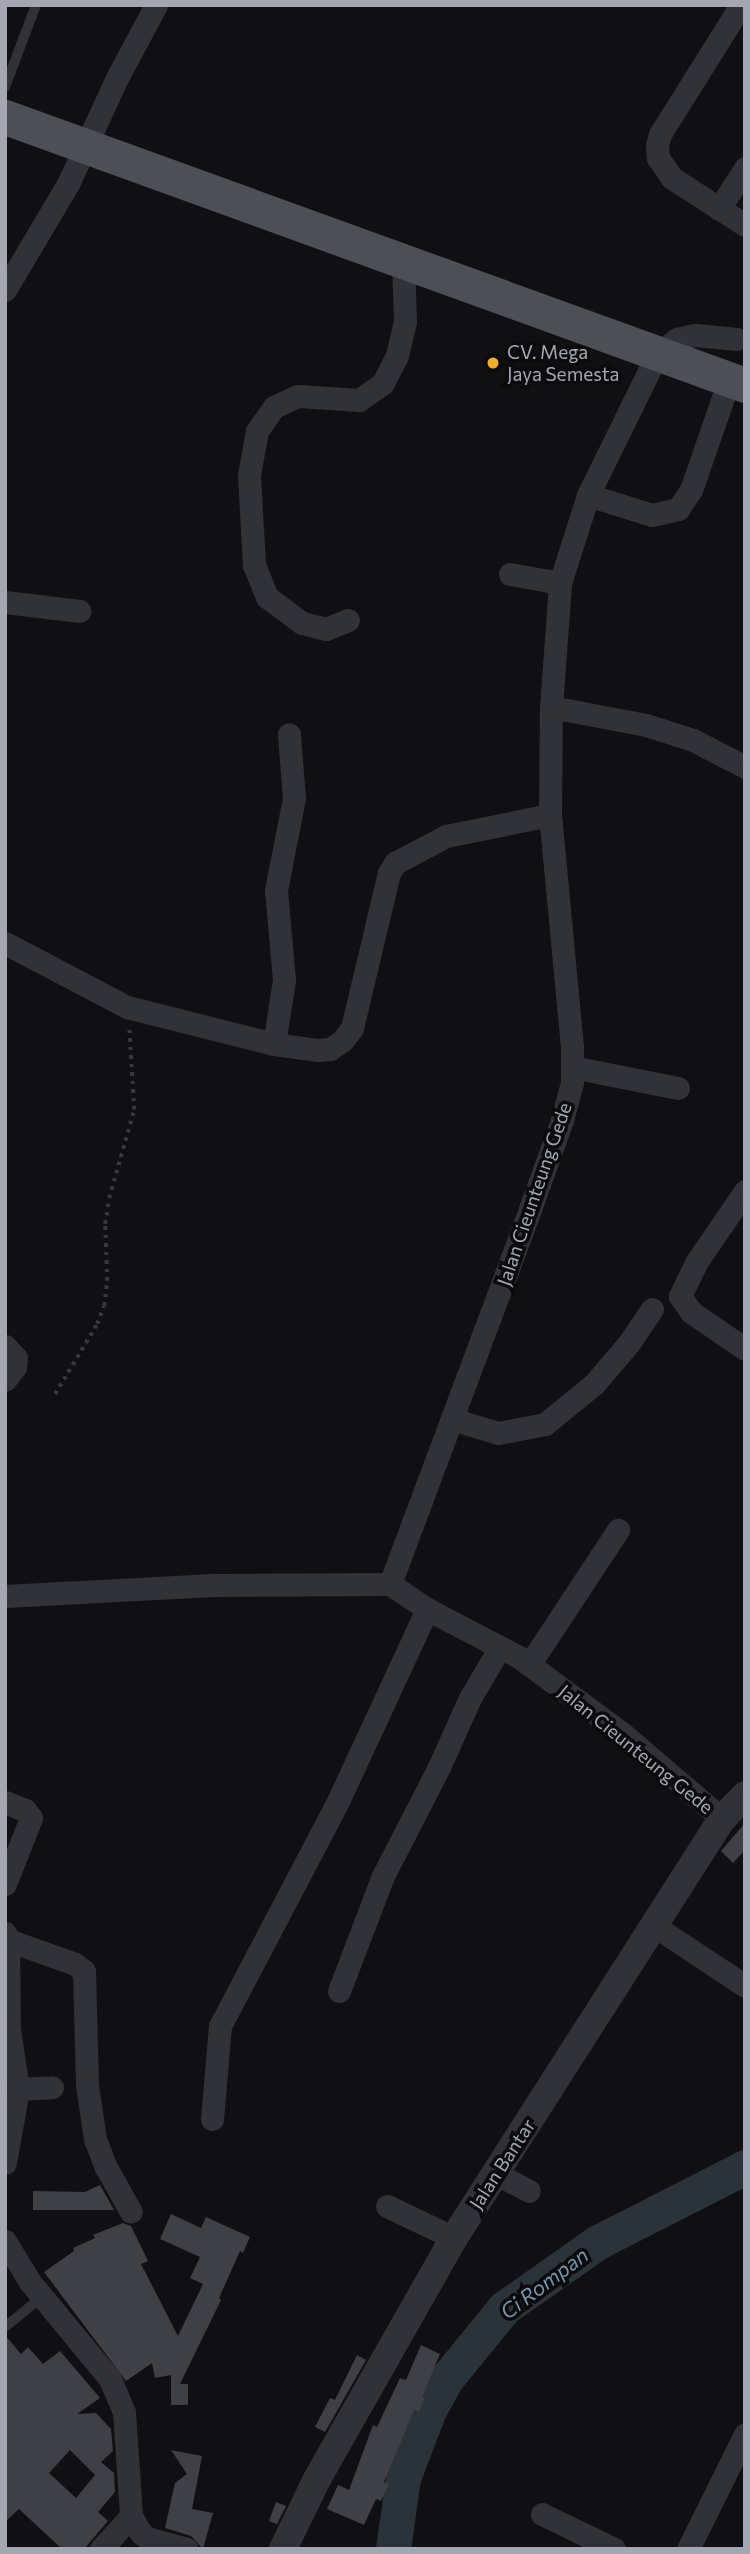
<!DOCTYPE html>
<style>
body{margin:0}
#map{position:relative;width:750px;height:2554px;overflow:hidden;background:#101012;font-family:Commissioner,sans-serif}
div>[style]{position:absolute}
.river>*{height:35px;margin:-17.5px;padding:0 17.5px;transform-origin:17.5px;border-radius:17.5px;background:#2a333a}
.building>*{inset:0;background:#3f4045}
.path>*{height:3.5px;margin-top:-1.75px;transform-origin:0;background:repeating-linear-gradient(90deg,#37393e 0 3.5px,transparent 0 8.5px)}
.service>*{height:10px;margin:-5px;padding:0 5px;transform-origin:5px;border-radius:5px;background:#313237}
.minor>*{height:23px;margin:-11.5px;padding:0 11.5px;transform-origin:11.5px;border-radius:11.5px;background:#313237}
.tertiary>*{height:28px;margin:-14px;padding:0 14px;transform-origin:14px;border-radius:14px;background:#313237}
.primary>*{height:35px;margin:-17.5px;padding:0 17.5px;transform-origin:17.5px;border-radius:17.5px;background:#4d4f56}
.dots>*{width:19px;height:19px;translate:-50% -50%;box-sizing:border-box;border:4px solid #0b0b0d;border-radius:50%}
span{translate:-50% -50%;white-space:nowrap;text-align:center;line-height:1.15;-webkit-text-stroke:7px #0b0b0d;paint-order:stroke}
.poi-label{font-size:19px;color:#a2a7b3}
.left{translate:0 -50%;text-align:left}
.street-label{font-size:19px;color:#a2a7b3}
.water-label{font-size:21px;color:#7895ae;font-style:italic}
.frame{position:absolute;inset:0;border:7px solid #a2a7b3;pointer-events:none}
</style>
<div id="map">
<div class="river">
<i style="left:393px;top:2549px;width:72px;rotate:-82deg"></i>
<i style="left:403px;top:2478px;width:73px;rotate:-69.1deg"></i>
<i style="left:429px;top:2410px;width:37px;rotate:-61deg"></i>
<i style="left:447px;top:2378px;width:90px;rotate:-50.8deg"></i>
<i style="left:504px;top:2308px;width:115px;rotate:-35.1deg"></i>
<i style="left:598px;top:2242px;width:165px;rotate:-27deg"></i>
</div>
<div class="building">
<i style="clip-path:polygon(745px 1823px,745px 1850px,733px 1863px,721px 1851px)"></i>
<i style="clip-path:polygon(100px 2185px,114px 2210px,33px 2210px,33px 2191px,85px 2192px)"></i>
<i style="clip-path:polygon(171px 2214px,201px 2228px,206px 2217px,250px 2237px,243px 2253px,240px 2251px,219px 2298px,221px 2300px,180px 2384px,188px 2384px,188px 2405px,171px 2405px,171px 2375px,155px 2378px,152px 2363px,126px 2381px,44px 2272px,74px 2251px,73px 2248px,95px 2238px,93px 2235px,123px 2223px,131px 2226px,148px 2261px,141px 2264px,178px 2336px,203px 2284px,190px 2278px,200px 2257px,160px 2239px)"></i>
<i style="clip-path:polygon(evenodd,5px 2335px,21px 2354px,28px 2347px,43px 2364px,60px 2351px,100px 2398px,77px 2414px,96px 2413px,111px 2429px,113px 2451px,101px 2462px,114px 2473px,115px 2492px,98px 2512px,108px 2521px,84px 2549px,62px 2549px,19px 2509px,5px 2522px,5px 2335px,70px 2450px,95px 2475px,76px 2498px,49px 2473px,70px 2450px)"></i>
<i style="clip-path:polygon(421px 2345px,440px 2354px,422px 2397px,425px 2398px,419px 2412px,414px 2410px,384px 2482px,389px 2484px,381px 2501px,376px 2499px,364px 2525px,327px 2509px,338px 2485px,349px 2490px,373px 2425px,377px 2427px,400px 2378px,406px 2380px)"></i>
<i style="clip-path:polygon(357px 2355px,366px 2360px,325px 2432px,315px 2427px,330px 2398px,335px 2400px)"></i>
<i style="clip-path:polygon(171px 2450px,202px 2456px,192px 2509px,213px 2513px,203px 2549px,191px 2536px,165px 2528px,175px 2483px,187px 2474px)"></i>
<i style="clip-path:polygon(276px 2502px,286px 2506px,277px 2524px,269px 2521px)"></i>
</div>
<div class="path">
<i style="left:55px;top:1394px;width:82px;rotate:-59deg"></i>
<i style="left:97px;top:1324px;width:19px;rotate:-69deg"></i>
<i style="left:104px;top:1306px;width:25px;rotate:-83deg"></i>
<i style="left:107px;top:1281px;width:57px;rotate:-92deg"></i>
<i style="left:105px;top:1224px;width:26px;rotate:-81deg"></i>
<i style="left:109px;top:1198px;width:91px;rotate:-74.1deg"></i>
<i style="left:134px;top:1110px;width:84px;rotate:-93.4deg"></i>
</div>
<div class="service">
<i style="left:5px;top:87px;width:88px;rotate:-69.3deg"></i>
<i style="left:5px;top:2327px;width:49px;rotate:-39.2deg"></i>
</div>
<div class="minor">
<i style="left:741px;top:5px;width:152px;rotate:122.1deg"></i>
<i style="left:660px;top:134px;width:11px;rotate:105deg"></i>
<i style="left:657px;top:145px;width:13px;rotate:86deg"></i>
<i style="left:658px;top:158px;width:24px;rotate:55deg"></i>
<i style="left:672px;top:178px;width:87px;rotate:32.8deg"></i>
<i style="left:719px;top:209px;width:49px;rotate:-57.6deg"></i>
<i style="left:5px;top:290px;width:123px;rotate:-59.3deg"></i>
<i style="left:68px;top:184px;width:119px;rotate:-65.2deg"></i>
<i style="left:118px;top:76px;width:81px;rotate:-61.8deg"></i>
<i style="left:588px;top:495px;width:67px;rotate:17.4deg"></i>
<i style="left:652px;top:515px;width:27px;rotate:-13deg"></i>
<i style="left:678px;top:509px;width:23px;rotate:-56deg"></i>
<i style="left:691px;top:490px;width:116px;rotate:-70.9deg"></i>
<i style="left:510px;top:574px;width:51px;rotate:10.2deg"></i>
<i style="left:5px;top:602px;width:75px;rotate:6.9deg"></i>
<i style="left:348px;top:620px;width:24px;rotate:158deg"></i>
<i style="left:326px;top:629px;width:25px;rotate:-166deg"></i>
<i style="left:302px;top:623px;width:44px;rotate:-143.4deg"></i>
<i style="left:267px;top:597px;width:35px;rotate:-112deg"></i>
<i style="left:254px;top:565px;width:90px;rotate:-93.2deg"></i>
<i style="left:249px;top:475px;width:45px;rotate:-79.7deg"></i>
<i style="left:257px;top:431px;width:29px;rotate:-55deg"></i>
<i style="left:274px;top:407px;width:26px;rotate:-25deg"></i>
<i style="left:298px;top:396px;width:61px;rotate:3.8deg"></i>
<i style="left:359px;top:400px;width:29px;rotate:-35deg"></i>
<i style="left:383px;top:383px;width:30px;rotate:-63deg"></i>
<i style="left:397px;top:356px;width:35px;rotate:-77deg"></i>
<i style="left:405px;top:322px;width:61px;rotate:-91.9deg"></i>
<i style="left:551px;top:707px;width:97px;rotate:10.7deg"></i>
<i style="left:646px;top:725px;width:49px;rotate:17.7deg"></i>
<i style="left:693px;top:740px;width:59px;rotate:27.4deg"></i>
<i style="left:5px;top:943px;width:138px;rotate:27.7deg"></i>
<i style="left:127px;top:1007px;width:152px;rotate:14.1deg"></i>
<i style="left:274px;top:1044px;width:43px;rotate:7.9deg"></i>
<i style="left:317px;top:1050px;width:13px;rotate:-4deg"></i>
<i style="left:330px;top:1049px;width:14px;rotate:-34deg"></i>
<i style="left:342px;top:1041px;width:16px;rotate:-52deg"></i>
<i style="left:352px;top:1028px;width:159px;rotate:-76.6deg"></i>
<i style="left:389px;top:873px;width:12px;rotate:-59deg"></i>
<i style="left:395px;top:863px;width:58px;rotate:-27.9deg"></i>
<i style="left:446px;top:836px;width:106px;rotate:-11.4deg"></i>
<i style="left:274px;top:1044px;width:65px;rotate:-81.1deg"></i>
<i style="left:284px;top:980px;width:90px;rotate:-95.1deg"></i>
<i style="left:276px;top:890px;width:94px;rotate:-78.9deg"></i>
<i style="left:294px;top:798px;width:64px;rotate:-94.5deg"></i>
<i style="left:572px;top:1067px;width:108px;rotate:11.2deg"></i>
<i style="left:745px;top:1191px;width:85px;rotate:124.4deg"></i>
<i style="left:697px;top:1261px;width:39px;rotate:116deg"></i>
<i style="left:680px;top:1296px;width:19px;rotate:55deg"></i>
<i style="left:691px;top:1312px;width:65px;rotate:34.4deg"></i>
<i style="left:5px;top:1346px;width:16px;rotate:47deg"></i>
<i style="left:16px;top:1358px;width:9px;rotate:96deg"></i>
<i style="left:15px;top:1367px;width:16px;rotate:128deg"></i>
<i style="left:452px;top:1419px;width:48px;rotate:16.9deg"></i>
<i style="left:498px;top:1433px;width:48px;rotate:-10.8deg"></i>
<i style="left:545px;top:1424px;width:63px;rotate:-39.2deg"></i>
<i style="left:594px;top:1384px;width:54px;rotate:-49.5deg"></i>
<i style="left:629px;top:1343px;width:41px;rotate:-55.9deg"></i>
<i style="left:390px;top:1584px;width:400px;rotate:-69.5deg"></i>
<i style="left:530px;top:1209px;width:95px;rotate:-70.2deg"></i>
<i style="left:562px;top:1120px;width:39px;rotate:-75deg"></i>
<i style="left:572px;top:1082px;width:35px;rotate:-90deg"></i>
<i style="left:572px;top:1047px;width:233px;rotate:-95.4deg"></i>
<i style="left:550px;top:815px;width:108px;rotate:-89.5deg"></i>
<i style="left:551px;top:707px;width:124px;rotate:-85.8deg"></i>
<i style="left:560px;top:583px;width:92px;rotate:-72.3deg"></i>
<i style="left:588px;top:495px;width:156px;rotate:-63.8deg"></i>
<i style="left:657px;top:355px;width:26px;rotate:-39deg"></i>
<i style="left:677px;top:339px;width:18px;rotate:-13deg"></i>
<i style="left:695px;top:335px;width:42px;rotate:5.4deg"></i>
<i style="left:5px;top:1596px;width:213px;rotate:-3deg"></i>
<i style="left:218px;top:1585px;width:172px;rotate:-0.3deg"></i>
<i style="left:390px;top:1584px;width:45px;rotate:34deg"></i>
<i style="left:427px;top:1609px;width:104px;rotate:27.6deg"></i>
<i style="left:519px;top:1657px;width:129px;rotate:36.5deg"></i>
<i style="left:623px;top:1734px;width:130px;rotate:40.6deg"></i>
<i style="left:529px;top:1665px;width:162px;rotate:-56.6deg"></i>
<i style="left:5px;top:1802px;width:22px;rotate:22deg"></i>
<i style="left:25px;top:1810px;width:10px;rotate:53deg"></i>
<i style="left:31px;top:1818px;width:71px;rotate:111.5deg"></i>
<i style="left:653px;top:1925px;width:110px;rotate:33.5deg"></i>
<i style="left:5px;top:1933px;width:8px;rotate:67deg"></i>
<i style="left:8px;top:1940px;width:89px;rotate:89.4deg"></i>
<i style="left:9px;top:2029px;width:61px;rotate:81.5deg"></i>
<i style="left:18px;top:2089px;width:75px;rotate:100deg"></i>
<i style="left:8px;top:1940px;width:71px;rotate:19.7deg"></i>
<i style="left:75px;top:1964px;width:11px;rotate:38deg"></i>
<i style="left:84px;top:1971px;width:114px;rotate:88.5deg"></i>
<i style="left:87px;top:2085px;width:55px;rotate:81.6deg"></i>
<i style="left:95px;top:2139px;width:30px;rotate:69deg"></i>
<i style="left:106px;top:2167px;width:51px;rotate:60.9deg"></i>
<i style="left:339px;top:1991px;width:123px;rotate:-69.1deg"></i>
<i style="left:383px;top:1876px;width:123px;rotate:-62.8deg"></i>
<i style="left:439px;top:1767px;width:76px;rotate:-65.8deg"></i>
<i style="left:470px;top:1698px;width:59px;rotate:-59.5deg"></i>
<i style="left:18px;top:2089px;width:34px;rotate:-3deg"></i>
<i style="left:212px;top:2119px;width:93px;rotate:-85.1deg"></i>
<i style="left:220px;top:2026px;width:256px;rotate:-62.3deg"></i>
<i style="left:339px;top:1799px;width:209px;rotate:-65.1deg"></i>
<i style="left:497px;top:2174px;width:36px;rotate:28deg"></i>
<i style="left:387px;top:2206px;width:74px;rotate:25.5deg"></i>
<i style="left:5px;top:2241px;width:48px;rotate:58.6deg"></i>
<i style="left:30px;top:2282px;width:126px;rotate:50.5deg"></i>
<i style="left:110px;top:2379px;width:36px;rotate:67deg"></i>
<i style="left:124px;top:2412px;width:104px;rotate:86.1deg"></i>
<i style="left:131px;top:2516px;width:20px;rotate:60deg"></i>
<i style="left:141px;top:2533px;width:8px;rotate:40deg"></i>
<i style="left:147px;top:2538px;width:41px;rotate:15.4deg"></i>
<i style="left:542px;top:2514px;width:80px;rotate:25.9deg"></i>
<i style="left:101px;top:2549px;width:45px;rotate:-47.7deg"></i>
<i style="left:688px;top:2549px;width:128px;rotate:-63.6deg"></i>
</div>
<div class="tertiary">
<i style="left:283px;top:2549px;width:78px;rotate:-64.1deg"></i>
<i style="left:317px;top:2479px;width:277px;rotate:-60.4deg"></i>
<i style="left:454px;top:2238px;width:497px;rotate:-57.4deg"></i>
<i style="left:722px;top:1819px;width:33px;rotate:-46deg"></i>
</div>
<div class="primary">
<i style="left:5px;top:117px;width:787px;rotate:19.91deg"></i>
</div>
<div class="dots">
<i style="left:493px;top:363px;background:#f1ae2a"></i>
</div>
<div class="poi-label">
<span class="left" style="left:507px;top:363px">CV. Mega<br>Jaya Semesta</span>
</div>
<div class="street-label">
<span style="left:534px;top:1194px;rotate:-71deg">Jalan Cieunteung Gede</span>
<span style="left:636px;top:1749px;rotate:39deg">Jalan Cieunteung Gede</span>
<span style="left:502px;top:2164px;rotate:-57deg">Jalan Bantar</span>
</div>
<div class="water-label">
<span style="left:544px;top:2283px;rotate:-37deg">Ci Rompan</span>
</div>
<div class="frame"></div>
</div>
